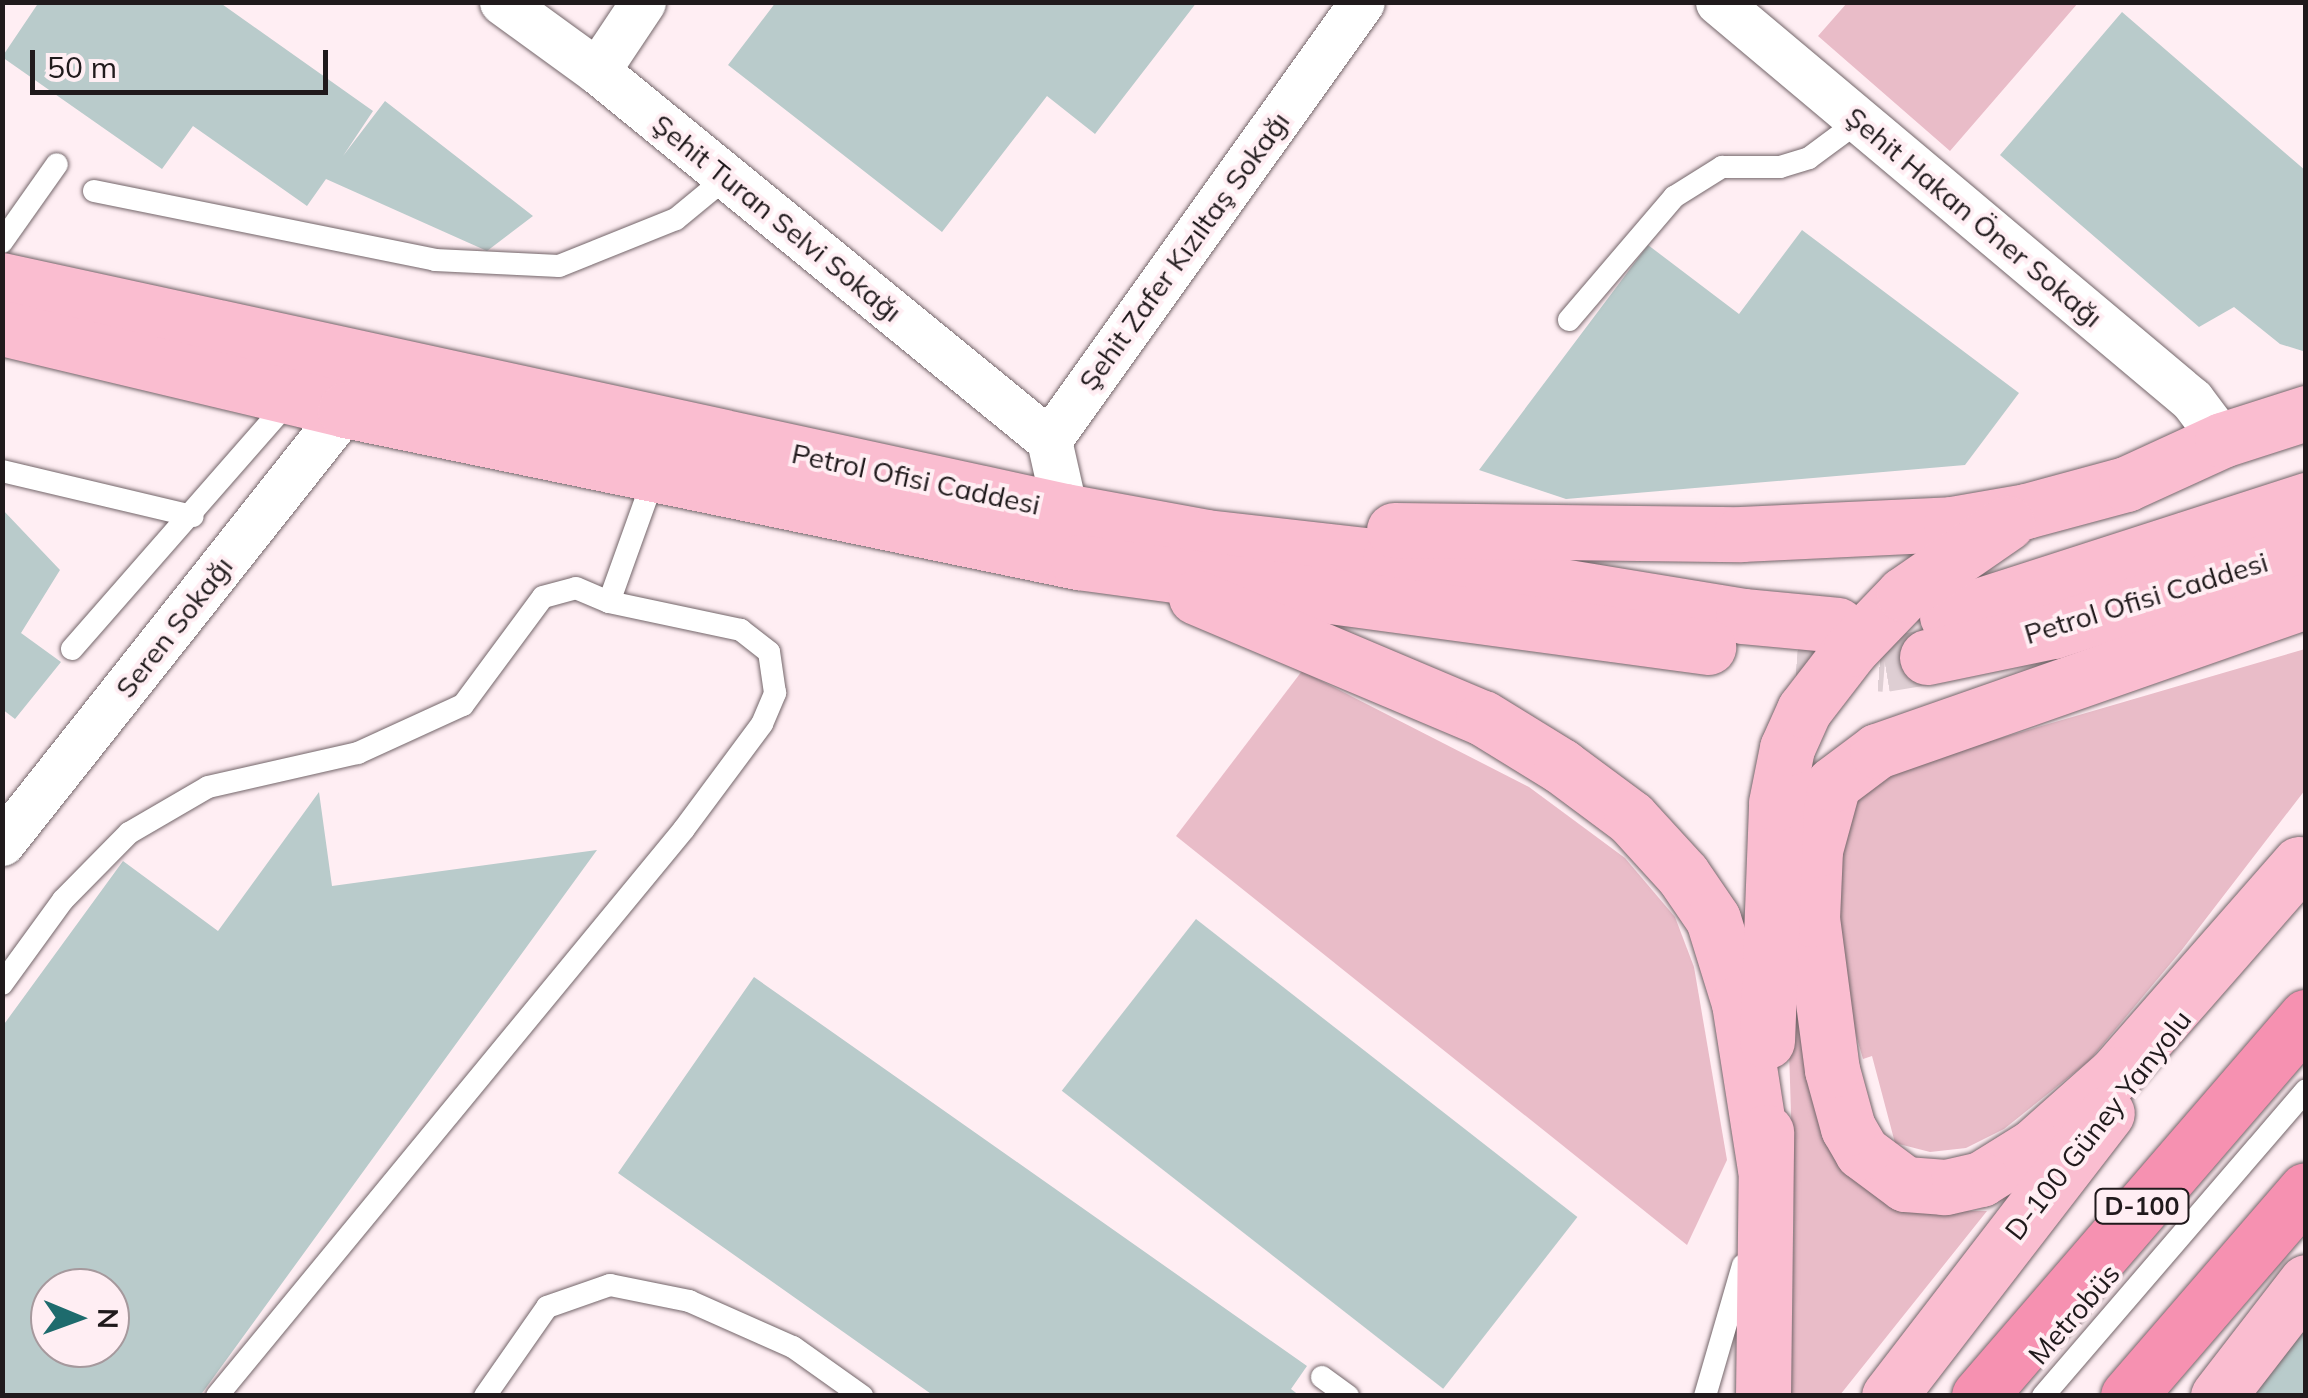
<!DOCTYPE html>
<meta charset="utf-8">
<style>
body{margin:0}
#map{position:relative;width:2308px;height:1398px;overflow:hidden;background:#ffeef3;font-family:Mulish,sans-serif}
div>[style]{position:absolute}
.green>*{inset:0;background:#e9bcc8}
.building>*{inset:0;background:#b9cbcb;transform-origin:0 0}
.primary-tunnel>*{height:55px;margin-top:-27.5px;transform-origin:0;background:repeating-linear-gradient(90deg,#deced3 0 55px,transparent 0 83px)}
.roads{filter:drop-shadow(0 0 2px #74666a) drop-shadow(0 0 2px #74666a)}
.lane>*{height:22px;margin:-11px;padding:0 11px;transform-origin:11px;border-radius:11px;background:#fff}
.street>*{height:45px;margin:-22.5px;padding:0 22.5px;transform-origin:22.5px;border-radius:22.5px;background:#fff}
.primary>*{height:55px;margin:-27.5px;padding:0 27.5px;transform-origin:27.5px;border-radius:27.5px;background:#fabdd0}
.highway>*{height:55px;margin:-27.5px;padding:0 27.5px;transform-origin:27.5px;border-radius:27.5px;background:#f691b1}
span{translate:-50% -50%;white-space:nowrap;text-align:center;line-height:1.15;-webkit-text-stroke:8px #ffeef3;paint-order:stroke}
.shield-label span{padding:2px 8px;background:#ffeef3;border:2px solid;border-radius:8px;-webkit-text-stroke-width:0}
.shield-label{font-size:25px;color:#201a1c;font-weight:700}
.street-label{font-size:28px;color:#201a1c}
.frame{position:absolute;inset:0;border:5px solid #201a1c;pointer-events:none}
.north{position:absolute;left:30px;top:1268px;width:100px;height:100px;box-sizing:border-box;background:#ffeef3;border:2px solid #a6999d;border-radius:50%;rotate:91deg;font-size:28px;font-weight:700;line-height:40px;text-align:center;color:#201a1c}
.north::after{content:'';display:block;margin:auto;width:35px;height:45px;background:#1e6b6d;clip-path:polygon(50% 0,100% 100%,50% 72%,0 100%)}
.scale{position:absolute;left:30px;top:50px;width:298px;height:45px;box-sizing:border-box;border:5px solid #201a1c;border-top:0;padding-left:12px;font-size:30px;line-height:35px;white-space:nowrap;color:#201a1c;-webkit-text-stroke:8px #ffeef3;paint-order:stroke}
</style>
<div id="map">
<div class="green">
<i style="clip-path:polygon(1847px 3px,1847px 2px,2078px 3px,1950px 151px,1818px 36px)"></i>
<i style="clip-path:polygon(2305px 649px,2305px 790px,2181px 951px,2089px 1061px,2004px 1129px,1966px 1148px,1930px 1152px,1895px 1143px,1872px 1056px,1863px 1059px,1850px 1014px,1835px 894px,1844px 837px,1859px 796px,1888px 771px)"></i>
<i style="clip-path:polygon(1302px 671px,1529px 787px,1625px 858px,1675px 917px,1694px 967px,1727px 1160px,1687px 1245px,1176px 836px)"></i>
<i style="clip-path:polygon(1793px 953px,1814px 1039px,1921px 1211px,1987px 1211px,1840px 1395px,1791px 1396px,1794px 1211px,1788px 1017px)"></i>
</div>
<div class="building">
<i style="clip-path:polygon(39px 2px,219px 2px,373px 111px,343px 156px,385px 101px,533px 216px,487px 251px,326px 179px,307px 206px,193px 126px,162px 169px,2px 57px)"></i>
<i style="clip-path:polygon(776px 2px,1197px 2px,1095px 134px,1047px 96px,942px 232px,728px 65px)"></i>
<i style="clip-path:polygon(2122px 12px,2306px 171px,2306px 352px,2280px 344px,2234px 307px,2199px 327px,2000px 155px)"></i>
<i style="clip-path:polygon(1802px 230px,2019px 393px,1965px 465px,1566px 499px,1479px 470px,1648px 245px,1739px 314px)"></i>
<i style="clip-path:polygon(2px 509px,60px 570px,21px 633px,61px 662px,15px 719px,2px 709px)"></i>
<i style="clip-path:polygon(evenodd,319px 792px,332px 886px,597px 850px,200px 1396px,2px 1396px,2px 1027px,123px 861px,218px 931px,319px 792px,50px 1288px,110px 1288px,110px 1348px,50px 1348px,50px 1288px)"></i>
<i style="left:1196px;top:919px;width:484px;height:218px;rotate:38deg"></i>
<i style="clip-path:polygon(754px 977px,1307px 1366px,1291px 1389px,1300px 1396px,934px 1396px,618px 1173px)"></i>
<i style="clip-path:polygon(2306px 1328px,2306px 1396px,2251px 1396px)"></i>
</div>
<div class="primary-tunnel">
<i style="left:1797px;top:657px;width:88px;rotate:4.5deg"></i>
<i style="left:1885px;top:664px;width:43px;rotate:-9.5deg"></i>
</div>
<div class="roads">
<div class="lane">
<i style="left:94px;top:191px;width:348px;rotate:11.4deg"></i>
<i style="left:435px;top:260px;width:124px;rotate:2.8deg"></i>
<i style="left:559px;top:266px;width:126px;rotate:-21.9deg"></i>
<i style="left:676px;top:219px;width:66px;rotate:-39.5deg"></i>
<i style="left:2px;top:242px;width:95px;rotate:-54.8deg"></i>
<i style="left:1569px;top:320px;width:162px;rotate:-49.5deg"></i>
<i style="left:1674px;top:197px;width:57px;rotate:-32deg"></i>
<i style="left:1722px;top:167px;width:58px"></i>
<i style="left:1780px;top:167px;width:30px;rotate:-17deg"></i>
<i style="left:1809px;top:158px;width:62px;rotate:-36.5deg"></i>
<i style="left:2px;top:471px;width:196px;rotate:13.3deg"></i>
<i style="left:72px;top:649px;width:331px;rotate:-48.8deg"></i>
<i style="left:2px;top:984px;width:104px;rotate:-54deg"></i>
<i style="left:63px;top:900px;width:94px;rotate:-45.4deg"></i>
<i style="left:129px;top:833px;width:91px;rotate:-30.2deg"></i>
<i style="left:208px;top:787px;width:154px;rotate:-12.8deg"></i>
<i style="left:358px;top:753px;width:115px;rotate:-24.6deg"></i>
<i style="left:463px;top:705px;width:134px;rotate:-53.5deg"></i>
<i style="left:543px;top:597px;width:34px;rotate:-15deg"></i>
<i style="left:576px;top:588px;width:36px;rotate:23deg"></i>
<i style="left:1322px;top:1377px;width:32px;rotate:36deg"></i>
<i style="left:217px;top:1396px;width:735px;rotate:-50.52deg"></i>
<i style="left:684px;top:829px;width:131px;rotate:-53.4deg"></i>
<i style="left:762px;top:724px;width:34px;rotate:-67deg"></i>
<i style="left:775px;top:693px;width:41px;rotate:-98.3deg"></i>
<i style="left:769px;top:652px;width:36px;rotate:-142deg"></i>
<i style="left:741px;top:630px;width:135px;rotate:-168deg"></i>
<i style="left:609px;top:602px;width:136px;rotate:-70.2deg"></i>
<i style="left:485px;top:1396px;width:108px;rotate:-55.1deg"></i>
<i style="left:547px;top:1307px;width:67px;rotate:-19.2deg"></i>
<i style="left:610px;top:1285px;width:81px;rotate:11.4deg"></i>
<i style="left:689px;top:1301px;width:114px;rotate:23.9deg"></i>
<i style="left:793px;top:1347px;width:85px;rotate:35.4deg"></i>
<i style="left:1705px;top:1396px;width:136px;rotate:-73.8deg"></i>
<i style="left:2043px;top:1396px;width:403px;rotate:-49.3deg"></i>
</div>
<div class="street">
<i style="left:502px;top:2px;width:117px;rotate:36deg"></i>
<i style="left:597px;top:71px;width:583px;rotate:39.23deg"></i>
<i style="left:1718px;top:2px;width:619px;rotate:40.02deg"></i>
<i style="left:2192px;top:400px;width:50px;rotate:53.1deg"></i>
<i style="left:597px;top:71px;width:83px;rotate:-56.3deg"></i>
<i style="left:1065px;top:511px;width:73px;rotate:-102.7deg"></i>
<i style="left:1049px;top:440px;width:538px;rotate:-54.45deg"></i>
<i style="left:2px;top:843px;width:552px;rotate:-51.62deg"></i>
</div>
<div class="primary">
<i style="left:2px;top:280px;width:1088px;rotate:12.26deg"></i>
<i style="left:1065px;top:511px;width:143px;rotate:10.4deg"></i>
<i style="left:1206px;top:537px;width:185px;rotate:6.5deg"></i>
<i style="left:1390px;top:558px;width:358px;rotate:9.3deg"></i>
<i style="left:1743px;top:616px;width:95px;rotate:5.4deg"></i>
<i style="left:2px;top:328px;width:353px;rotate:13.4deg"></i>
<i style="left:345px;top:410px;width:749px;rotate:11.72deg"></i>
<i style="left:1078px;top:562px;width:636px;rotate:7.68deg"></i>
<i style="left:1394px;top:530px;width:347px;rotate:0.7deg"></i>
<i style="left:1741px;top:534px;width:210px;rotate:-2.7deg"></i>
<i style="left:1951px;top:524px;width:76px;rotate:-9.8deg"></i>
<i style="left:2026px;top:511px;width:104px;rotate:-15.1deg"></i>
<i style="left:2126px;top:484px;width:106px;rotate:-24.6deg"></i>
<i style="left:2222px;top:440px;width:88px;rotate:-17.8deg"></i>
<i style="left:1196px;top:597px;width:311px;rotate:22.9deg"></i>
<i style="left:1483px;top:718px;width:92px;rotate:31.6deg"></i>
<i style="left:1561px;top:766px;width:87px;rotate:36.6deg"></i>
<i style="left:1631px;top:818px;width:77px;rotate:47.6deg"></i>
<i style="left:1683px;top:875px;width:53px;rotate:55.7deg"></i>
<i style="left:1713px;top:919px;width:88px;rotate:72.8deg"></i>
<i style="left:1739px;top:1003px;width:168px;rotate:81.1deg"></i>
<i style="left:1947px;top:616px;width:377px;rotate:-17.9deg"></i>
<i style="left:1927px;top:657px;width:129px;rotate:-11.7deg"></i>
<i style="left:2053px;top:631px;width:266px;rotate:-18deg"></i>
<i style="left:2299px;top:864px;width:279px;rotate:131.2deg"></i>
<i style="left:2115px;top:1074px;width:108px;rotate:138.4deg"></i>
<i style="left:2034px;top:1146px;width:62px;rotate:148.1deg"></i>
<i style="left:1981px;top:1179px;width:37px;rotate:167deg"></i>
<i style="left:1945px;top:1187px;width:40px;rotate:-175.7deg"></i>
<i style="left:1905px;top:1184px;width:54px;rotate:-143.3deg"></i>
<i style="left:1862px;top:1152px;width:28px;rotate:-120deg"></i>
<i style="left:1848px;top:1128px;width:60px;rotate:-105.4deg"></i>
<i style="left:1832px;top:1070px;width:152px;rotate:-97.5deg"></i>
<i style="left:1812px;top:919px;width:69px;rotate:-87.5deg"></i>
<i style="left:1815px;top:850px;width:68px;rotate:-74.7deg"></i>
<i style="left:1833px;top:784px;width:55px;rotate:-36.9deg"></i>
<i style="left:1877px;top:751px;width:454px;rotate:-19.3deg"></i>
<i style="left:1767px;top:1041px;width:238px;rotate:-87.8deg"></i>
<i style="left:1776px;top:803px;width:56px;rotate:-78.7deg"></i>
<i style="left:1787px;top:748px;width:42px;rotate:-65.9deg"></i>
<i style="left:1804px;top:710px;width:77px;rotate:-52.4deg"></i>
<i style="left:1851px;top:649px;width:76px;rotate:-46.1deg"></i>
<i style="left:1904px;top:594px;width:125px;rotate:-34.6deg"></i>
<i style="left:1763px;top:1396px;width:264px;rotate:-89.3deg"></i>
<i style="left:1889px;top:1396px;width:357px;rotate:-52.4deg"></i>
<i style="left:2218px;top:1396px;width:144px;rotate:-52.3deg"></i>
</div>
<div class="highway">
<i style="left:1979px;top:1396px;width:501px;rotate:-49.21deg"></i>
<i style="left:2128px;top:1396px;width:272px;rotate:-49.2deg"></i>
</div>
</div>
<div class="shield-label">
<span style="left:2142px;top:1206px">D-100</span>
</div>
<div class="street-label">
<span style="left:1974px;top:217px;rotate:40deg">Şehit Hakan Öner Sokağı</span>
<span style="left:777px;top:218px;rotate:39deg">Şehit Turan Selvi Sokağı</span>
<span style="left:1184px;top:251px;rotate:-54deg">Şehit Zafer Kızıltaş Sokağı</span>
<span style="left:916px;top:479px;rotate:12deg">Petrol Ofisi Caddesi</span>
<span style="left:2146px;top:598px;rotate:-17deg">Petrol Ofisi Caddesi</span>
<span style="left:174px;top:627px;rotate:-52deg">Seren Sokağı</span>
<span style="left:2098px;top:1125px;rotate:-52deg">D-100 Güney Yanyolu</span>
<span style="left:2074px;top:1314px;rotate:-49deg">Metrobüs</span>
</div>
<div class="frame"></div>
<div class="north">N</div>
<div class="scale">50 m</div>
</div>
